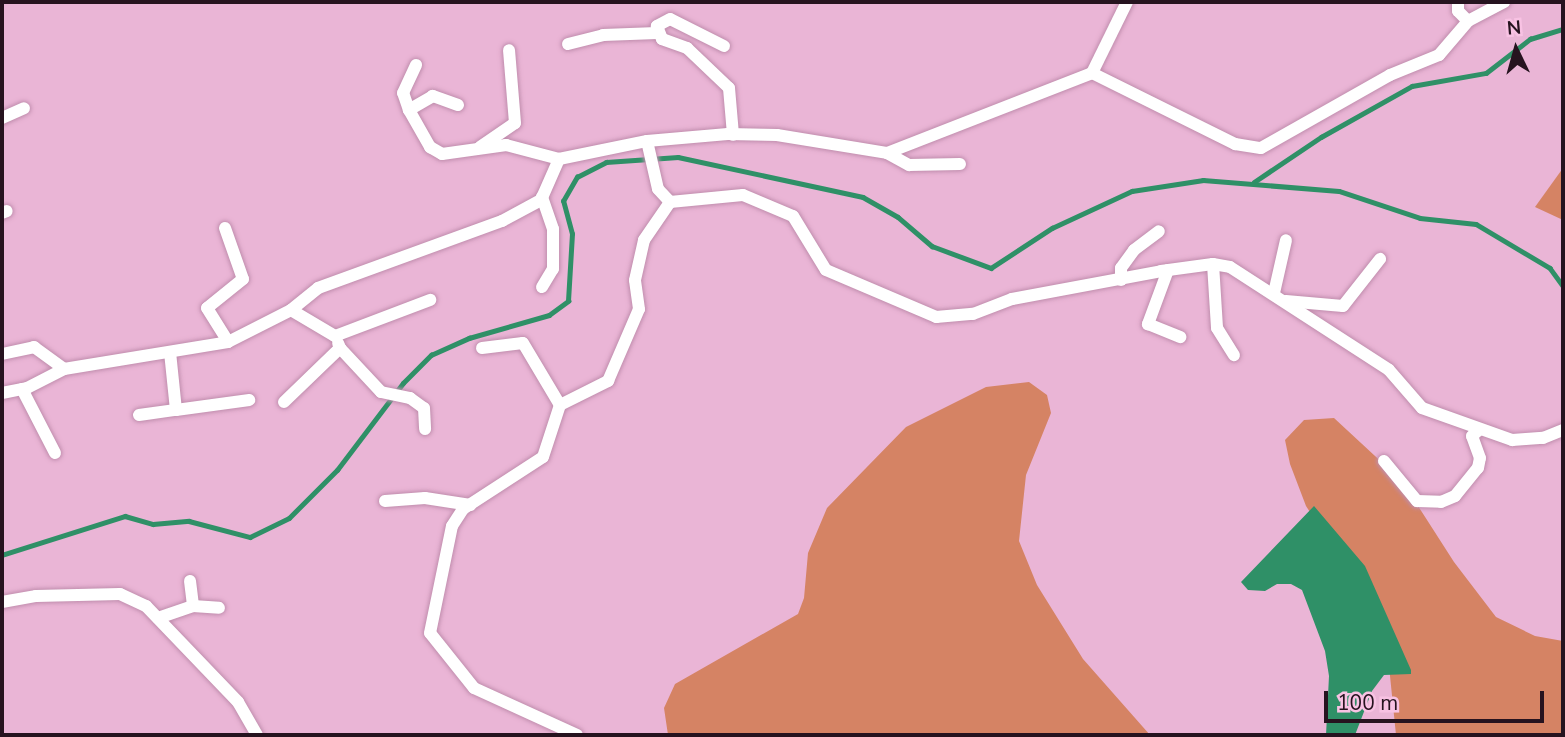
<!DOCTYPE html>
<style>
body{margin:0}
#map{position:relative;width:1565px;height:737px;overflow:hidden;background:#eab5d6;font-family:"Nunito Sans",sans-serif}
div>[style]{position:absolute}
.forest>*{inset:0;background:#d58364}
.water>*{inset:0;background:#2f9067}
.stream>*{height:4.5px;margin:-2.25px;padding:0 2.25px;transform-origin:2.25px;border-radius:2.25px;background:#2f9067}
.roads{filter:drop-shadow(0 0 2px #c08dad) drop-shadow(0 0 2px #c08dad)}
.minor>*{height:12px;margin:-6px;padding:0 6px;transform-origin:6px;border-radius:6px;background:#fff}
span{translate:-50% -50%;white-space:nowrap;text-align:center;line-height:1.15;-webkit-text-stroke:5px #f8c2e3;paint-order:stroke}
.frame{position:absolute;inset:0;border:4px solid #26131f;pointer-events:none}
.north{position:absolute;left:1481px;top:14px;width:70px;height:70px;-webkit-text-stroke:5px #f8c2e3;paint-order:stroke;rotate:355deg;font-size:19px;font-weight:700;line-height:28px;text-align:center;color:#26131f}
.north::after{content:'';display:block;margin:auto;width:24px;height:32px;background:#26131f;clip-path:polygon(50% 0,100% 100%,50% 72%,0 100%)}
.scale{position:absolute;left:1324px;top:691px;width:220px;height:32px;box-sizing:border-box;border:4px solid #26131f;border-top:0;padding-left:9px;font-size:21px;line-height:24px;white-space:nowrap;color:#26131f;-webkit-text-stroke:5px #f8c2e3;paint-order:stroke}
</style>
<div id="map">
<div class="forest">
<i style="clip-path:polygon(1563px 168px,1563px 220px,1535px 207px)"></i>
<i style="clip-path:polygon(1029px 382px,1047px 395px,1051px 413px,1026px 475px,1019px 541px,1037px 585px,1083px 659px,1150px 735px,668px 735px,664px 708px,675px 684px,798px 614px,804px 598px,808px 553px,827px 508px,906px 427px,986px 387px)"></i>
<i style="clip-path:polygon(1334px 418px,1402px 481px,1454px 562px,1496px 617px,1535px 636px,1563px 641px,1563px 735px,1396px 735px,1389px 666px,1334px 549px,1306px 506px,1290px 464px,1285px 440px,1304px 420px)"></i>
</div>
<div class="water">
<i style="clip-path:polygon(1314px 506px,1365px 566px,1411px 670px,1411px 674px,1384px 675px,1372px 691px,1355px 735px,1326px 735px,1329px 676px,1325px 651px,1302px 590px,1291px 584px,1277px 584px,1265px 591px,1248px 590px,1241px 582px)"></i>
</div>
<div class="stream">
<i style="left:1254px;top:182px;width:81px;rotate:-33.9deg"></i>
<i style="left:1321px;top:137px;width:104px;rotate:-29.3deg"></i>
<i style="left:1412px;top:86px;width:75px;rotate:-10deg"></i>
<i style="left:1486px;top:73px;width:56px;rotate:-37.7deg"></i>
<i style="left:1530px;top:39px;width:34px;rotate:-17deg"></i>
<i style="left:2px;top:555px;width:129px;rotate:-17.6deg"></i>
<i style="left:125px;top:516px;width:29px;rotate:16deg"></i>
<i style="left:153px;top:524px;width:36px;rotate:-5deg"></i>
<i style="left:189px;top:521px;width:63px;rotate:14.7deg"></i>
<i style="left:250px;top:537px;width:43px;rotate:-26deg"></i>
<i style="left:289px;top:518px;width:68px;rotate:-45deg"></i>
<i style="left:337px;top:470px;width:109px;rotate:-52.8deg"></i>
<i style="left:403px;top:383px;width:40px;rotate:-45deg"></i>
<i style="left:431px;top:355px;width:42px;rotate:-24.1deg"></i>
<i style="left:469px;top:338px;width:83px;rotate:-16deg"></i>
<i style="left:549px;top:315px;width:24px;rotate:-36deg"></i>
<i style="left:568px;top:301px;width:67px;rotate:-86.6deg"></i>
<i style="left:572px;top:234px;width:34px;rotate:-105deg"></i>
<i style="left:563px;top:201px;width:28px;rotate:-60deg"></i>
<i style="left:577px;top:177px;width:33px;rotate:-27deg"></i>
<i style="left:606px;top:162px;width:72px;rotate:-4deg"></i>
<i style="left:678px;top:157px;width:189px;rotate:12.2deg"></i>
<i style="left:863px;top:197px;width:40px;rotate:29.7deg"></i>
<i style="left:898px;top:217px;width:45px;rotate:40.5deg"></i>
<i style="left:932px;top:246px;width:63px;rotate:20.4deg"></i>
<i style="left:991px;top:268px;width:73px;rotate:-33.3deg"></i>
<i style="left:1052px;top:228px;width:88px;rotate:-24.8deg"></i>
<i style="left:1132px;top:191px;width:72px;rotate:-8.8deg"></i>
<i style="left:1203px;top:180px;width:136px;rotate:4.6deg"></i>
<i style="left:1339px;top:191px;width:85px;rotate:18.4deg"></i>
<i style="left:1420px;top:218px;width:56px;rotate:6.1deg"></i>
<i style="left:1476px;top:224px;width:86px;rotate:30.7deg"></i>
<i style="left:1550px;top:268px;width:22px;rotate:54deg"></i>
</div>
<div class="roads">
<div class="minor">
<i style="left:1458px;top:2px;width:9px;rotate:90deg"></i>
<i style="left:1458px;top:11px;width:14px;rotate:45deg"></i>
<i style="left:568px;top:44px;width:36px;rotate:-14deg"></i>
<i style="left:603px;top:35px;width:54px;rotate:-2.1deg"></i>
<i style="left:724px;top:46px;width:60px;rotate:-153.4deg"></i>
<i style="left:670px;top:19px;width:15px;rotate:152deg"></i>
<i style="left:657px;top:26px;width:14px;rotate:69deg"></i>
<i style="left:662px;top:39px;width:27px;rotate:20deg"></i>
<i style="left:687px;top:48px;width:58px;rotate:43.6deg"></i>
<i style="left:729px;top:88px;width:47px;rotate:85.1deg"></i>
<i style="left:1092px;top:73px;width:79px;rotate:-63.8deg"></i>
<i style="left:458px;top:105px;width:27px;rotate:-160deg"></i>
<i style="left:433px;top:96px;width:28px;rotate:150deg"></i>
<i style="left:409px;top:110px;width:43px;rotate:60.4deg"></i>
<i style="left:430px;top:147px;width:14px;rotate:30deg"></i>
<i style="left:442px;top:154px;width:65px;rotate:-8deg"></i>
<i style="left:506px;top:145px;width:55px;rotate:14.8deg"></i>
<i style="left:409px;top:110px;width:18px;rotate:-109deg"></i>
<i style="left:403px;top:93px;width:31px;rotate:-65deg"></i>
<i style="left:2px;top:118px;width:24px;rotate:-24deg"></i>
<i style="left:647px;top:141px;width:49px;rotate:77.1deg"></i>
<i style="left:658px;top:189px;width:18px;rotate:47deg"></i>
<i style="left:480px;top:147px;width:42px;rotate:-34.4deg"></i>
<i style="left:515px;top:123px;width:73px;rotate:-94.7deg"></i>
<i style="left:887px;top:153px;width:25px;rotate:29deg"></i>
<i style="left:909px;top:165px;width:51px;rotate:-1.1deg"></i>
<i style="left:2px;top:213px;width:5px;rotate:-22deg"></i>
<i style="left:225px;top:228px;width:54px;rotate:70.6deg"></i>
<i style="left:243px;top:279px;width:46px;rotate:141.1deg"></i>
<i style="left:207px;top:308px;width:40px;rotate:58deg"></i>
<i style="left:1213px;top:264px;width:64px;rotate:86.4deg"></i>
<i style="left:1217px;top:328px;width:32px;rotate:58deg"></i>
<i style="left:1168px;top:270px;width:58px;rotate:110.3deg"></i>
<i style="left:1148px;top:324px;width:35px;rotate:22deg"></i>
<i style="left:1121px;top:280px;width:12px;rotate:-90deg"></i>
<i style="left:1121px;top:268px;width:22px;rotate:-54deg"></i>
<i style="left:1134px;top:250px;width:31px;rotate:-37deg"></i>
<i style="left:542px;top:287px;width:21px;rotate:-59deg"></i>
<i style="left:553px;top:269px;width:40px;rotate:-90deg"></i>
<i style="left:553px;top:229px;width:34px;rotate:-109deg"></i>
<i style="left:1274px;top:293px;width:54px;rotate:-77.2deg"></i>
<i style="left:1286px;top:301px;width:57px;rotate:5deg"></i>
<i style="left:1343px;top:306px;width:60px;rotate:-51.8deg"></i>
<i style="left:291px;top:310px;width:51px;rotate:30.6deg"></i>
<i style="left:335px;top:336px;width:102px;rotate:-20.8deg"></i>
<i style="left:340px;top:348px;width:60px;rotate:47deg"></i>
<i style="left:381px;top:392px;width:30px;rotate:12deg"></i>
<i style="left:410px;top:398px;width:17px;rotate:36deg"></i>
<i style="left:424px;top:408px;width:21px;rotate:87deg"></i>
<i style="left:482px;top:348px;width:41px;rotate:-7deg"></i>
<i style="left:523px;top:343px;width:72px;rotate:59.2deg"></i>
<i style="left:2px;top:354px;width:33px;rotate:-12deg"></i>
<i style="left:34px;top:347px;width:37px;rotate:36deg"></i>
<i style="left:22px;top:389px;width:72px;rotate:62.7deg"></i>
<i style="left:2px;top:393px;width:25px;rotate:-11deg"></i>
<i style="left:27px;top:388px;width:42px;rotate:-27.2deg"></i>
<i style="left:64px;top:369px;width:166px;rotate:-9.3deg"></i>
<i style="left:228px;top:342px;width:71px;rotate:-26.9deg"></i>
<i style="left:291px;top:310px;width:35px;rotate:-39deg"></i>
<i style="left:318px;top:288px;width:196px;rotate:-20deg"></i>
<i style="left:502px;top:221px;width:44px;rotate:-28.3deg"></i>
<i style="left:541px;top:200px;width:45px;rotate:-66.3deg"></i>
<i style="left:559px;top:159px;width:90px;rotate:-11.6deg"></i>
<i style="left:647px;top:141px;width:81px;rotate:-4.9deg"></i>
<i style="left:728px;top:134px;width:49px;rotate:1.2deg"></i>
<i style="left:777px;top:135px;width:111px;rotate:9.3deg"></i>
<i style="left:887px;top:153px;width:220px;rotate:-21.3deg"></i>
<i style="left:1092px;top:73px;width:160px;rotate:26.4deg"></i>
<i style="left:1235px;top:144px;width:26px;rotate:9deg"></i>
<i style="left:1261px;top:148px;width:148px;rotate:-29.5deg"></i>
<i style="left:1390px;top:75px;width:53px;rotate:-22.2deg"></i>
<i style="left:1439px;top:55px;width:45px;rotate:-49.5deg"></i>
<i style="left:1468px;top:21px;width:41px;rotate:-27.8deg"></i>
<i style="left:284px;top:402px;width:78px;rotate:-44deg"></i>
<i style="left:340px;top:348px;width:5px;rotate:-112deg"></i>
<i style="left:176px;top:410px;width:74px;rotate:-7.8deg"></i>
<i style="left:139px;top:415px;width:37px;rotate:-8deg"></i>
<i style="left:176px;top:410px;width:58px;rotate:-95.9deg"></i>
<i style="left:1384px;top:461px;width:52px;rotate:50.5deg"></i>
<i style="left:1417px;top:501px;width:24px;rotate:2deg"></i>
<i style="left:1441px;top:502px;width:15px;rotate:-23deg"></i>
<i style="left:1455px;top:496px;width:36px;rotate:-51deg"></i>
<i style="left:1478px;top:468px;width:10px;rotate:-79deg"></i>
<i style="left:1480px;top:458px;width:23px;rotate:-110deg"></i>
<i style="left:1472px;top:436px;width:9px;rotate:-41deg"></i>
<i style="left:385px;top:501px;width:40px;rotate:-4.3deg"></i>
<i style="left:425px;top:498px;width:46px;rotate:8.8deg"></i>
<i style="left:190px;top:581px;width:25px;rotate:83deg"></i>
<i style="left:2px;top:602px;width:35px;rotate:-10deg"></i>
<i style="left:36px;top:596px;width:84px;rotate:-1.4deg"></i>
<i style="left:120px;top:594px;width:29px;rotate:25deg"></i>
<i style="left:146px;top:606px;width:133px;rotate:46.2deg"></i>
<i style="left:238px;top:702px;width:38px;rotate:60deg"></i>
<i style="left:158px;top:618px;width:37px;rotate:-19deg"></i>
<i style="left:193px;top:606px;width:26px;rotate:4deg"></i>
<i style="left:577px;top:735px;width:113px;rotate:-155.5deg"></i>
<i style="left:474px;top:688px;width:70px;rotate:-128.7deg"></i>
<i style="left:430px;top:633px;width:109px;rotate:-78.4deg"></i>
<i style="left:452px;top:526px;width:20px;rotate:-57deg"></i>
<i style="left:463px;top:509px;width:95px;rotate:-33deg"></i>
<i style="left:543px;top:457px;width:55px;rotate:-71.9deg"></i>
<i style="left:560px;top:405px;width:54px;rotate:-26.6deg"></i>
<i style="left:608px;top:381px;width:78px;rotate:-66.7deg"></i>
<i style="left:639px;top:309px;width:29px;rotate:-98deg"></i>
<i style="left:635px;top:280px;width:41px;rotate:-77.3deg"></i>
<i style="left:644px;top:240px;width:46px;rotate:-55.6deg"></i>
<i style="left:670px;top:202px;width:73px;rotate:-5.5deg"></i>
<i style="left:743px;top:195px;width:54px;rotate:22.8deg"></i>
<i style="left:793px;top:216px;width:63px;rotate:58.6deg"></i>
<i style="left:826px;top:270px;width:120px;rotate:23.1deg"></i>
<i style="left:936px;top:317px;width:37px;rotate:-5deg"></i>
<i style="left:973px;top:314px;width:42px;rotate:-21deg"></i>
<i style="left:1012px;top:299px;width:152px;rotate:-10.6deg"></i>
<i style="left:1161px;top:271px;width:52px;rotate:-7.7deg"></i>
<i style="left:1213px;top:264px;width:17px;rotate:10deg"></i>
<i style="left:1230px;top:267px;width:189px;rotate:32.9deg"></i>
<i style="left:1389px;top:370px;width:50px;rotate:49deg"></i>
<i style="left:1422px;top:408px;width:96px;rotate:19.6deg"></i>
<i style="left:1512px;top:440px;width:31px;rotate:-4deg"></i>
<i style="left:1543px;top:438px;width:22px;rotate:-22deg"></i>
</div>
</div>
<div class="frame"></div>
<div class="north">N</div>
<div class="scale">100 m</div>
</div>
